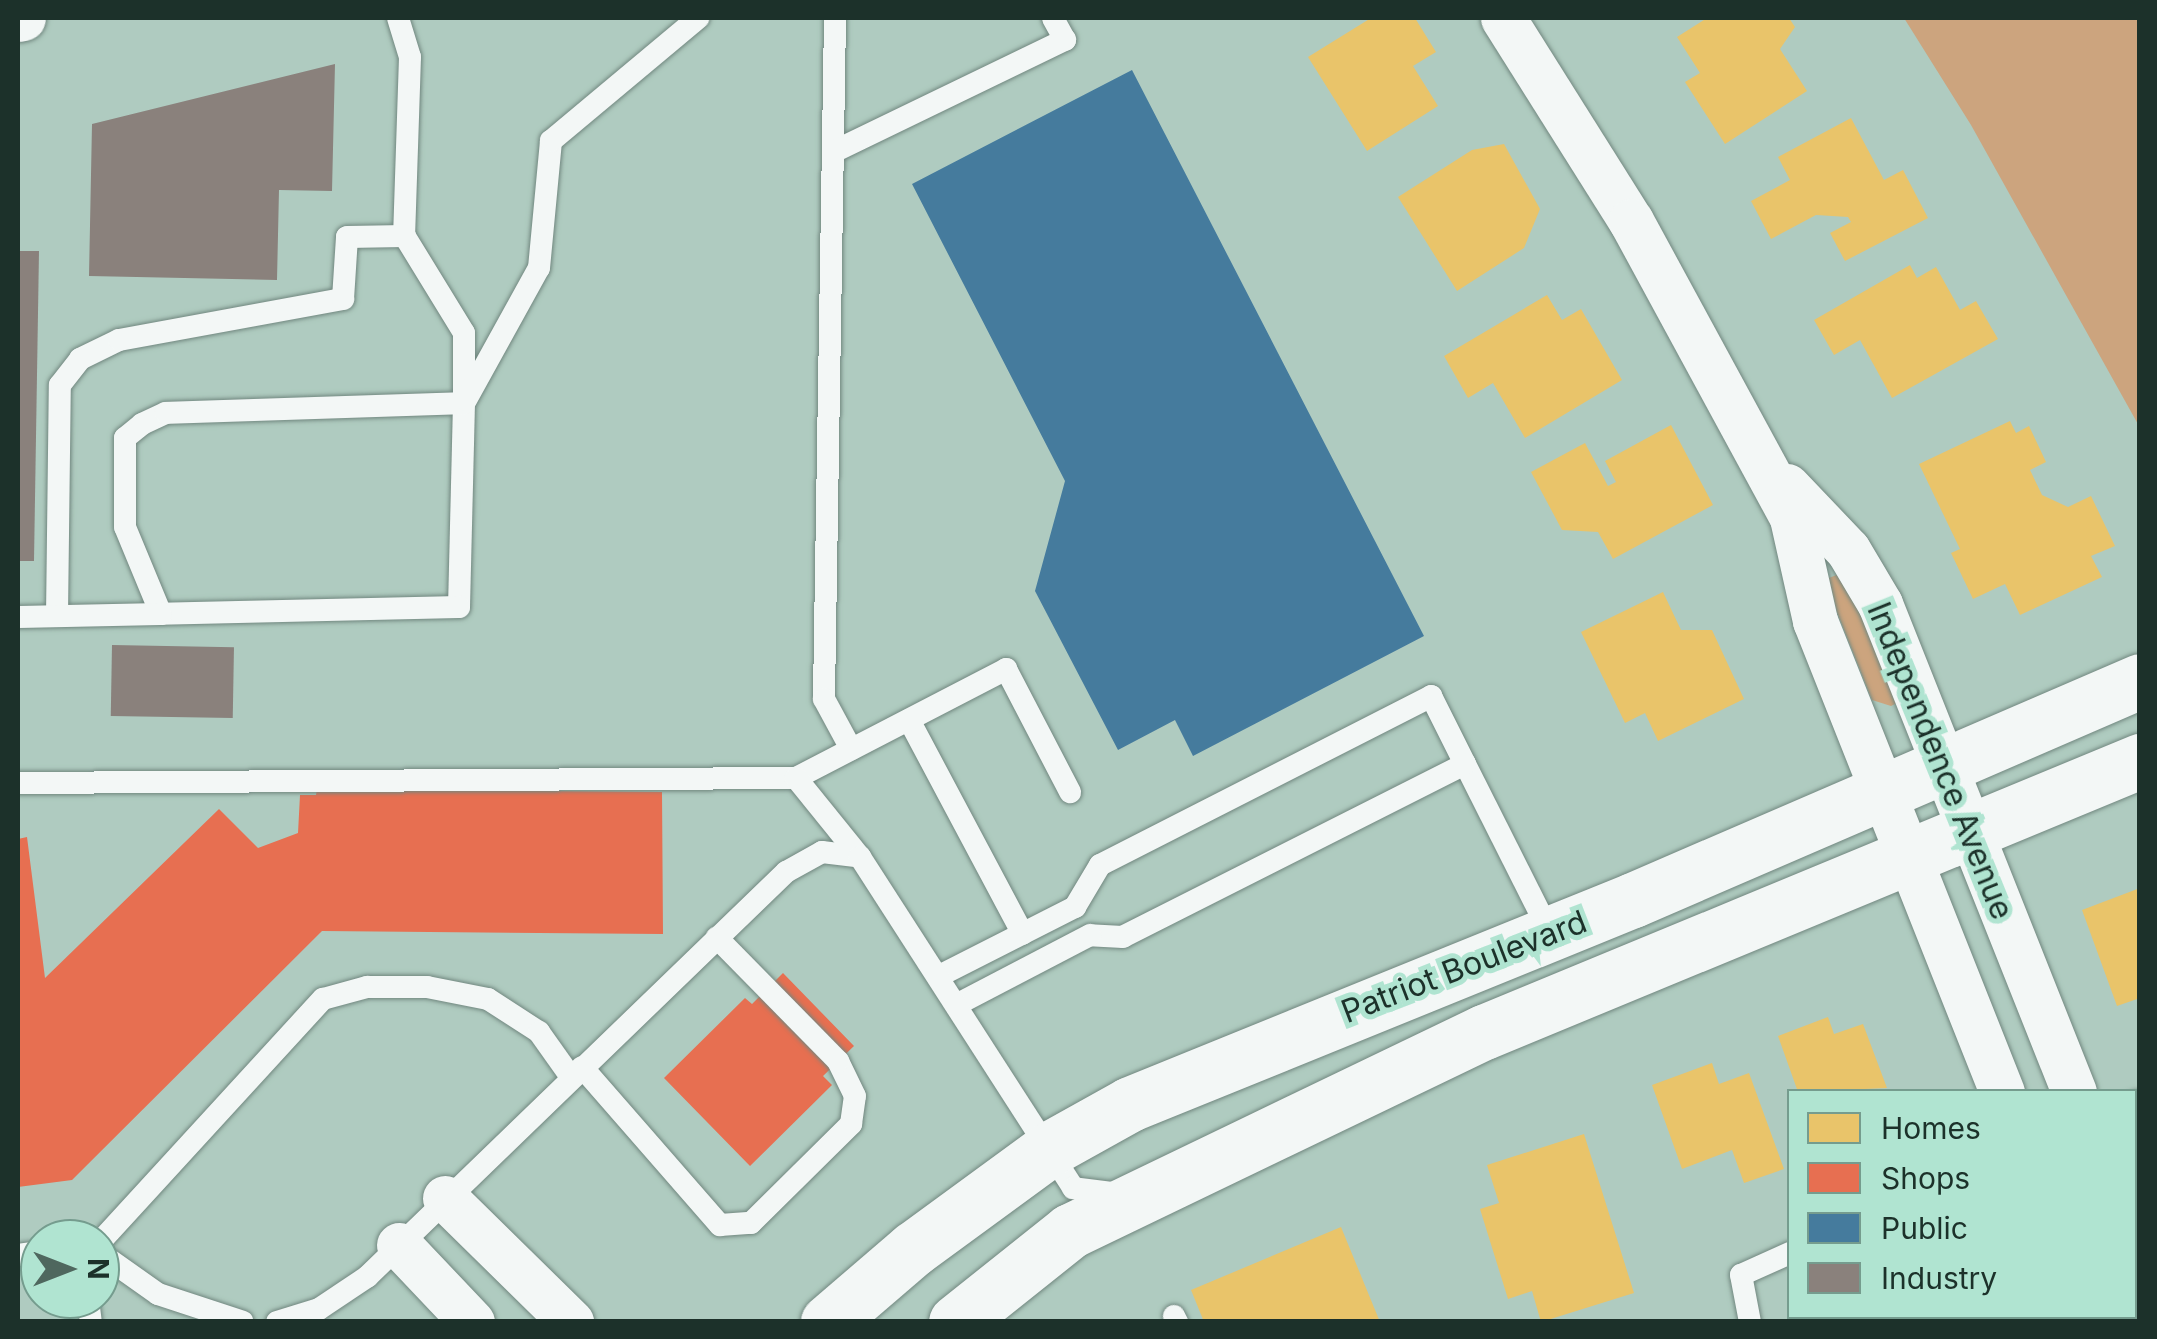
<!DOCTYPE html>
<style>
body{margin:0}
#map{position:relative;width:2157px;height:1339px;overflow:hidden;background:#afcbc0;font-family:Inter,sans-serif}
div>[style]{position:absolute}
.green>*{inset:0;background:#cca47e}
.homes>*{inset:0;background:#e9c46a}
.shops>*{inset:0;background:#e76f51}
.public>*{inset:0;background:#457b9d}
.industry>*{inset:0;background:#8a817c;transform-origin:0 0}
.roads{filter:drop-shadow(0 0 2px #71877f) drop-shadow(0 0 2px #71877f)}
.service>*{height:22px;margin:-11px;padding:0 11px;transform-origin:11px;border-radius:11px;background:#f3f7f6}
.minor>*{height:45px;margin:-22.5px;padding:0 22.5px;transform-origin:22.5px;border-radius:22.5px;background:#f3f7f6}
.secondary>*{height:55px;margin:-27.5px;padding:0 27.5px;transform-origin:27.5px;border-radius:27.5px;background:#f3f7f6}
span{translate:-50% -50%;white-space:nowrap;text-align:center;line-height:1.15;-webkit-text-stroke:10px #b0e4d1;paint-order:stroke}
.street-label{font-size:32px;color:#1c312a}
.frame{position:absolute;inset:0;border:20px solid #1c312a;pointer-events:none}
.legend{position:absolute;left:1787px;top:1089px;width:350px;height:230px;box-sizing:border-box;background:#b0e4d1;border:2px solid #759c8e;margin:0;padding:12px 18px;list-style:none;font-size:30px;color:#1c312a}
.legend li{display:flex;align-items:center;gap:20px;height:50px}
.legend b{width:50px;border:2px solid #759c8e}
.north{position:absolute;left:20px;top:1219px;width:100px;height:100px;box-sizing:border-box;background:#b0e4d1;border:2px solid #759c8e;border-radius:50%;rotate:90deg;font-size:28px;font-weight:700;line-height:40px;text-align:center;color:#1c312a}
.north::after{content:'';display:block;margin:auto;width:35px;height:45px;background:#4f675e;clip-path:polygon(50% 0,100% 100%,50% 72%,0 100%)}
</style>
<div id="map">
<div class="green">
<i style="clip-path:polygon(1904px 18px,2139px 18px,2139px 426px,1971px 125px)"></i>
<i style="clip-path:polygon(1849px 570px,1901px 701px,1891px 706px,1872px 700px,1837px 612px,1829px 578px)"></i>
</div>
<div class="homes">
<i style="clip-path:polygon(1371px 18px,1415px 18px,1436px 52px,1413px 66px,1438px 106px,1367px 151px,1308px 57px)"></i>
<i style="clip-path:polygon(1707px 18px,1789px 18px,1795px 27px,1780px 49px,1807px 91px,1725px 144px,1685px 82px,1700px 73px,1677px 37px)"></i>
<i style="clip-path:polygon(1851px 118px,1884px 180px,1903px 170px,1928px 218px,1845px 261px,1830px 233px,1851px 222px,1848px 217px,1816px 215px,1771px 239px,1751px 201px,1790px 180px,1778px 157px)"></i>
<i style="clip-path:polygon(1504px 144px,1540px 209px,1524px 248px,1457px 291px,1398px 197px,1472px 150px)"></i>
<i style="clip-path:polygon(1910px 265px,1917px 278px,1936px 267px,1960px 310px,1976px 301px,1998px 339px,1892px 398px,1860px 340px,1834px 355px,1814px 320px)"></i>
<i style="clip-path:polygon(1547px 295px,1562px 320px,1581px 309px,1622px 380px,1525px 438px,1493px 383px,1468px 398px,1444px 356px)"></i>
<i style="clip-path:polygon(2010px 421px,2016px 433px,2029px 426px,2046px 462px,2030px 470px,2042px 495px,2068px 507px,2091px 496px,2115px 546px,2091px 556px,2102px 577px,2020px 615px,2005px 584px,1973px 599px,1951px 553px,1960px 549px,1919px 464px)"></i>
<i style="clip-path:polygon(1671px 425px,1713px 505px,1613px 559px,1598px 532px,1562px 530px,1531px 472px,1585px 443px,1608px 486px,1616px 482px,1605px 461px)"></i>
<i style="clip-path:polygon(1663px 592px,1681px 630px,1712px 630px,1744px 699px,1658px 741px,1645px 713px,1625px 723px,1581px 632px)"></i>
<i style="clip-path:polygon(2140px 888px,2140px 998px,2117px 1006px,2082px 910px)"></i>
<i style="clip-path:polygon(1828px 1017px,1834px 1034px,1863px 1024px,1887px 1088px,1798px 1092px,1778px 1036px)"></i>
<i style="clip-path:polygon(1712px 1063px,1719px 1084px,1749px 1073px,1784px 1169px,1744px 1183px,1732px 1150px,1682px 1169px,1652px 1085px)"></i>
<i style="clip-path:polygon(1584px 1134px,1634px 1293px,1541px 1322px,1532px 1291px,1508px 1299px,1480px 1209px,1499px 1203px,1487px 1165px)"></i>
<i style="clip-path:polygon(1341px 1227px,1380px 1322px,1204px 1322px,1191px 1290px)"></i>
<i style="clip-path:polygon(1876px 1316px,1923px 1316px,1912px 1322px)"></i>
</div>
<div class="shops">
<i style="clip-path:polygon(317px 789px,662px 792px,663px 934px,322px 931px,72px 1180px,18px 1187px,18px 839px,27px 837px,45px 978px,219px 809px,258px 848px,298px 833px,300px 795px,316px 795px)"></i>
<i style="clip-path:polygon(783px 973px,854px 1046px,823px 1076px,832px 1085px,750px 1166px,664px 1078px,745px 998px,752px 1004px)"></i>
</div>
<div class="public">
<i style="clip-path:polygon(1132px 70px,1424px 636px,1193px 756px,1175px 720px,1118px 750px,1035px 591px,1065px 481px,912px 184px)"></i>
</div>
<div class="industry">
<i style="clip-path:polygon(335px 64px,332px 191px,279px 190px,277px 280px,89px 276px,92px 124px)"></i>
<i style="clip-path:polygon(18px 251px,39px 251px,34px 561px,18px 561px)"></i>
<i style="left:112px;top:645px;width:122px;height:71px;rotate:1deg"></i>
</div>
<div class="roads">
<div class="service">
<i style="left:398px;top:18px;width:41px;rotate:72.9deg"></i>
<i style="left:410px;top:57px;width:178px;rotate:91.9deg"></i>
<i style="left:404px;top:235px;width:115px;rotate:58.5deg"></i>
<i style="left:464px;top:333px;width:70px;rotate:90deg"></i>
<i style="left:464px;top:403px;width:204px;rotate:91.4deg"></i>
<i style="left:459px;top:607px;width:298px;rotate:178.7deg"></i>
<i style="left:161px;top:614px;width:94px;rotate:-112.5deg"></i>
<i style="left:125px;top:527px;width:89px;rotate:-90deg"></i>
<i style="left:125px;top:438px;width:22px;rotate:-39deg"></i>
<i style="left:142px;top:424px;width:26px;rotate:-25deg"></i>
<i style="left:166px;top:413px;width:298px;rotate:-1.9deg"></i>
<i style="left:835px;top:18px;width:681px;rotate:90.93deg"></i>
<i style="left:824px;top:699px;width:57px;rotate:61.6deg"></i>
<i style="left:833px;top:152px;width:258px;rotate:-25.8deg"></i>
<i style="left:1065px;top:40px;width:25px;rotate:-119deg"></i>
<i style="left:466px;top:400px;width:151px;rotate:-61.1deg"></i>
<i style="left:539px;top:268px;width:128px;rotate:-84.6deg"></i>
<i style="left:551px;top:141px;width:192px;rotate:-39.9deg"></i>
<i style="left:57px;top:616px;width:231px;rotate:-89.3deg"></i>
<i style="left:60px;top:385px;width:33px;rotate:-52deg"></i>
<i style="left:80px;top:359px;width:43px;rotate:-26deg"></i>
<i style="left:119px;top:340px;width:228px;rotate:-10.4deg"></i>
<i style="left:343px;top:299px;width:62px;rotate:-86.3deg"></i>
<i style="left:347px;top:237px;width:58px;rotate:-1deg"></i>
<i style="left:18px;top:617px;width:143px;rotate:-1.2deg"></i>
<i style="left:909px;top:720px;width:242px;rotate:62deg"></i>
<i style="left:1465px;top:764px;width:189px;rotate:63.3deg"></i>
<i style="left:796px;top:778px;width:237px;rotate:-27.4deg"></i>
<i style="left:1006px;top:669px;width:139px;rotate:62.5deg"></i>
<i style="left:18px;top:783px;width:778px;rotate:-0.37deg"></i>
<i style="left:796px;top:778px;width:102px;rotate:51deg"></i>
<i style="left:939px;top:976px;width:153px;rotate:-26.9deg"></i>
<i style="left:1075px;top:907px;width:49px;rotate:-59.2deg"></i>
<i style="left:1100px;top:865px;width:372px;rotate:-27deg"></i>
<i style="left:1431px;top:696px;width:76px;rotate:63.4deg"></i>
<i style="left:1465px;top:764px;width:383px;rotate:153.2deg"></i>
<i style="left:1123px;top:937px;width:33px;rotate:-177deg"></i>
<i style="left:1090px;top:935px;width:151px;rotate:152.4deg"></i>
<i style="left:582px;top:1067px;width:210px;rotate:48.9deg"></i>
<i style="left:720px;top:1225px;width:31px;rotate:-4deg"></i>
<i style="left:751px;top:1223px;width:141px;rotate:-44.7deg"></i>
<i style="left:851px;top:1124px;width:28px;rotate:-82deg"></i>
<i style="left:855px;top:1096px;width:39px;rotate:-116deg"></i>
<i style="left:838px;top:1061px;width:173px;rotate:-134.5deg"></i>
<i style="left:2134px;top:1103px;width:6px;rotate:-18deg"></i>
<i style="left:100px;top:1242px;width:330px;rotate:-47.5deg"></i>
<i style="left:323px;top:999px;width:46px;rotate:-15.3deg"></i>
<i style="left:367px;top:987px;width:60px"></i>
<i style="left:427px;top:987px;width:62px;rotate:11.1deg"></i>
<i style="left:488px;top:999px;width:61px;rotate:32.9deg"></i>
<i style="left:539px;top:1032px;width:55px;rotate:54.6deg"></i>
<i style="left:100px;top:1253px;width:71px;rotate:35.3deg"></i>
<i style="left:158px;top:1294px;width:89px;rotate:18.2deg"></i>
<i style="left:18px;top:1255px;width:22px;rotate:-8deg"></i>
<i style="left:88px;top:1299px;width:23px;rotate:83deg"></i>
<i style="left:1174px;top:1316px;width:7px;rotate:63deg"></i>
<i style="left:277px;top:1322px;width:44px;rotate:-17.2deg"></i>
<i style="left:319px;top:1309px;width:58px;rotate:-33.7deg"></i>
<i style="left:367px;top:1277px;width:583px;rotate:-44.03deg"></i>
<i style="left:786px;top:872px;width:41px;rotate:-29.1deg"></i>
<i style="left:822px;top:852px;width:38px;rotate:7deg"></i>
<i style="left:860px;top:857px;width:394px;rotate:57.2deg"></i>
<i style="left:1073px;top:1188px;width:48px;rotate:7.1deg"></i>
<i style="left:1750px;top:1322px;width:48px;rotate:-100.8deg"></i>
<i style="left:1741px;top:1275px;width:54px;rotate:-24.2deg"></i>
</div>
<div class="minor">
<i style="left:1503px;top:18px;width:240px;rotate:57.8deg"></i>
<i style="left:1631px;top:221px;width:338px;rotate:61.5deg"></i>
<i style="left:1792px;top:518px;width:106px;rotate:77.4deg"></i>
<i style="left:1815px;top:621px;width:507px;rotate:68.35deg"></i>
<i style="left:18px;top:19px;width:5px;rotate:-11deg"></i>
<i style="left:1787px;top:486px;width:88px;rotate:46.4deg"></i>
<i style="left:1848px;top:550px;width:63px;rotate:59.3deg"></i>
<i style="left:1880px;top:604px;width:525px;rotate:68.32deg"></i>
<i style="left:445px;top:1198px;width:177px;rotate:44.5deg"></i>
<i style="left:2134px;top:1234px;width:13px;rotate:63deg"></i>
<i style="left:399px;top:1245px;width:106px;rotate:46.5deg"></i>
<i style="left:2090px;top:1316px;width:6px;rotate:72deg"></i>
</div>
<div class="secondary">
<i style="left:828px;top:1322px;width:112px;rotate:-40.7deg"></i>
<i style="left:913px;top:1249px;width:171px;rotate:-36.2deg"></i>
<i style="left:1051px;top:1148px;width:90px;rotate:-29.1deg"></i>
<i style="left:1130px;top:1104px;width:543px;rotate:-22.08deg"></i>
<i style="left:1633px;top:900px;width:552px;rotate:-23.36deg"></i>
<i style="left:956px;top:1322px;width:146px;rotate:-38.6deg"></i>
<i style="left:1070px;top:1231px;width:459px;rotate:-25.7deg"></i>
<i style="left:1484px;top:1032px;width:710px;rotate:-22.45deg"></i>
</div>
</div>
<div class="street-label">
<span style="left:1940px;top:761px;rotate:68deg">Independence Avenue</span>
<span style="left:1464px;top:967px;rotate:-21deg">Patriot Boulevard</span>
</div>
<div class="frame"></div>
<ul class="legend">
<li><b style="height:28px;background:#e9c46a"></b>Homes</li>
<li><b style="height:28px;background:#e76f51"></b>Shops</li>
<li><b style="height:28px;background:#457b9d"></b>Public</li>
<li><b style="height:28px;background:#8a817c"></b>Industry</li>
</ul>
<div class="north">N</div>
</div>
